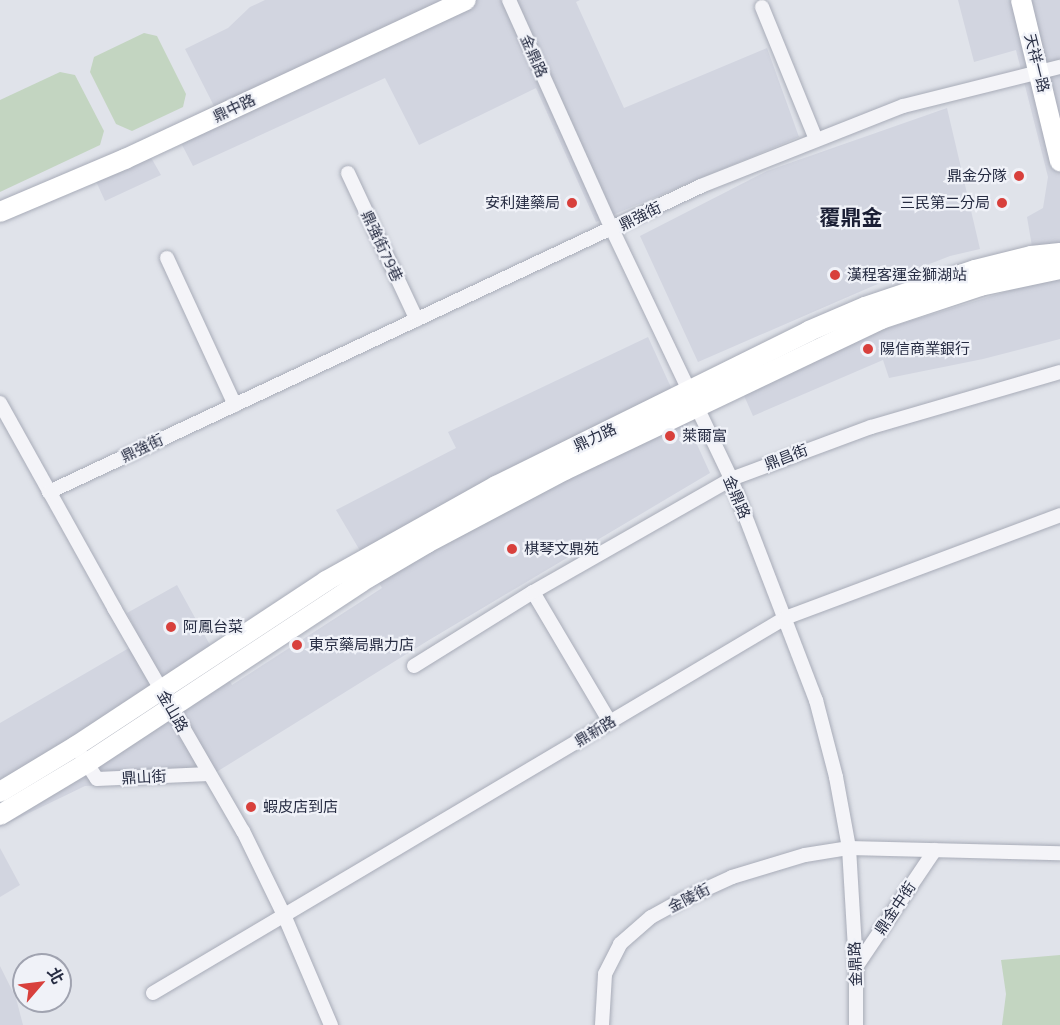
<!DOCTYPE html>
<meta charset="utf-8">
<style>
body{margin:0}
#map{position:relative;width:1060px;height:1025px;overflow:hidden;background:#e0e3ea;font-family:"Titillium Web","Noto Sans TC",sans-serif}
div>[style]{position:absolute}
.built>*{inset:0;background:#d2d5e0}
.green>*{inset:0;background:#c3d5c1}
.roads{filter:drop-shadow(0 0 2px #a8acb8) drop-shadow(0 0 2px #a8acb8)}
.street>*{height:14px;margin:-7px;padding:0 7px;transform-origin:7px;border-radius:7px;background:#f4f4f8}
.secondary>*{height:20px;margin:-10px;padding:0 10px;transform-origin:10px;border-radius:10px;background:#fff}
.dots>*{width:16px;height:16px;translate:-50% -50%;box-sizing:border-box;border:3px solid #f0f2f8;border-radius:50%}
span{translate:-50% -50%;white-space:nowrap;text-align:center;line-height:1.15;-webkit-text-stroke:4.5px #f0f2f8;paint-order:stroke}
.street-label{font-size:15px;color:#272d43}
.poi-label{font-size:15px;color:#272d43}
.right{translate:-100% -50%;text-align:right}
.left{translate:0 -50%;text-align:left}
.district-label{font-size:21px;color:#1a1e34;font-weight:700}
.north{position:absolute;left:12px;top:953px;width:60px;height:60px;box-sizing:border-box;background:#f0f2f8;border:2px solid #a0a3b0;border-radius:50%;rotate:62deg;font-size:16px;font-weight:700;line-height:24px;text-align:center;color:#272d43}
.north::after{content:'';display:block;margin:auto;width:21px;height:27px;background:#d8403c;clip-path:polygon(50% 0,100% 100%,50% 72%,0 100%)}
</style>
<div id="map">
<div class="built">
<i style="clip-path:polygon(265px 0,580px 0,576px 2px,624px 108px,767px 48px,799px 137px,596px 222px,536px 88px,419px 145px,385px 78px,193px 166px,180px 141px,149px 154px,161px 175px,105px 201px,89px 166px,214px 106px,185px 49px,228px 28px,250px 7px)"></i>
<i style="clip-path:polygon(958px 0,1060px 0,1060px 339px,983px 359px,889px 378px,883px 360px,753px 416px,742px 391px,871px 333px,1038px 282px,1027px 217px,1043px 208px,1048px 177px,1016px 50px,974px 62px)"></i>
<i style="clip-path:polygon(947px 108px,980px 249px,950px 256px,873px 286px,698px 362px,640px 236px,767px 171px)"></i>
<i style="clip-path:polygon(648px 337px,710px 473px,429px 640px,202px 781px,85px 786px,0 827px,0 723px,141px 641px,127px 613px,177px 585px,232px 685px,382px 588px,336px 510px,456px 448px,448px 432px)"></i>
<i style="clip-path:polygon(0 848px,20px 885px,0 897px)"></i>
<i style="clip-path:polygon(0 966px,16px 998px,23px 1025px,0 1025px)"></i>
</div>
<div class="green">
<i style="clip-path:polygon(144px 33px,157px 36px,186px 94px,183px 107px,132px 131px,116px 124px,90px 72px,94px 57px)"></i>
<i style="clip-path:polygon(60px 72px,75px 75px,104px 131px,100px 145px,0 192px,0 100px)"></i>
<i style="clip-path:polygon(1060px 955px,1060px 1025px,1002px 1025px,1006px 994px,1001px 960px)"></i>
</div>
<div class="roads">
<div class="street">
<i style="left:509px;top:0;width:251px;rotate:65.8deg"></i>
<i style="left:612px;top:229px;width:277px;rotate:64.5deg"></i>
<i style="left:731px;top:479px;width:237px;rotate:69deg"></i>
<i style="left:816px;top:700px;width:80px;rotate:75.4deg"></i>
<i style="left:836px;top:777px;width:72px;rotate:79.6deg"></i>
<i style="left:849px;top:848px;width:119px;rotate:86.6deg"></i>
<i style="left:856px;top:967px;width:58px;rotate:90deg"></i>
<i style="left:762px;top:7px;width:143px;rotate:67.8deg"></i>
<i style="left:348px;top:173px;width:162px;rotate:64.9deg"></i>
<i style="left:167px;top:258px;width:162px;rotate:65.2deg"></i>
<i style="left:0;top:403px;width:235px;rotate:60.9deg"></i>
<i style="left:114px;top:608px;width:258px;rotate:60deg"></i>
<i style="left:243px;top:831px;width:93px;rotate:64deg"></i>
<i style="left:284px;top:915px;width:120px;rotate:66.9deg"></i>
<i style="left:49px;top:492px;width:720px;rotate:-25.14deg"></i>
<i style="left:701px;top:186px;width:217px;rotate:-21.6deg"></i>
<i style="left:903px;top:106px;width:162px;rotate:-14deg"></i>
<i style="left:533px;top:592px;width:151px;rotate:59.4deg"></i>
<i style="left:414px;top:666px;width:140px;rotate:-31.9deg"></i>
<i style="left:533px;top:592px;width:228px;rotate:-29.7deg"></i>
<i style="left:731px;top:479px;width:149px;rotate:-20.4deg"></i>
<i style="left:871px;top:427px;width:197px;rotate:-16.2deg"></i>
<i style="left:82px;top:756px;width:27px;rotate:57deg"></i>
<i style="left:97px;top:779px;width:112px;rotate:-2.6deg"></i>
<i style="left:856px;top:967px;width:141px;rotate:-56deg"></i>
<i style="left:153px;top:993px;width:735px;rotate:-30.68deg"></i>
<i style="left:785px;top:618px;width:294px;rotate:-20.5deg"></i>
<i style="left:602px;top:1025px;width:51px;rotate:-86.6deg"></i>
<i style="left:605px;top:974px;width:34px;rotate:-63deg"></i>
<i style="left:620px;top:944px;width:41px;rotate:-41.1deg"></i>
<i style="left:651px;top:917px;width:35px;rotate:-29deg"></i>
<i style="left:682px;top:900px;width:55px;rotate:-24.7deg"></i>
<i style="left:732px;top:877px;width:76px;rotate:-16.8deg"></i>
<i style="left:805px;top:855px;width:45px;rotate:-9deg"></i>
<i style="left:849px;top:848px;width:211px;rotate:1.4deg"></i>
</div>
<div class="secondary">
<i style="left:1021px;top:0;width:166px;rotate:76.4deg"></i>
<i style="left:0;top:212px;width:136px;rotate:-23deg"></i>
<i style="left:125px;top:159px;width:376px;rotate:-25deg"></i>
<i style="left:0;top:792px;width:89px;rotate:-31.2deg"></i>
<i style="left:76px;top:746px;width:300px;rotate:-33.4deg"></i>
<i style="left:326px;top:581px;width:195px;rotate:-29.2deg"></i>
<i style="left:496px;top:486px;width:349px;rotate:-26.3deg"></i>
<i style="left:809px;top:331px;width:61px;rotate:-23.2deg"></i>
<i style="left:865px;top:307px;width:116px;rotate:-18.6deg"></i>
<i style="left:975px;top:270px;width:58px;rotate:-14deg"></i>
<i style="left:1031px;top:256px;width:29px;rotate:-6deg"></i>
<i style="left:0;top:815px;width:101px;rotate:-30.9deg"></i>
<i style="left:87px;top:763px;width:328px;rotate:-33.4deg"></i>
<i style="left:361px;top:582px;width:77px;rotate:-30.6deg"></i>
<i style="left:427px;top:543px;width:156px;rotate:-27.9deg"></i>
<i style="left:565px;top:470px;width:350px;rotate:-25.5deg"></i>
<i style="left:881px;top:319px;width:104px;rotate:-18.4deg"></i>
<i style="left:980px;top:286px;width:82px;rotate:-12deg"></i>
</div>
</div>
<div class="dots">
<i style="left:1019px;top:176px;background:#d8403c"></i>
<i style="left:572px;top:203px;background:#d8403c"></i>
<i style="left:1002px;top:203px;background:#d8403c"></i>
<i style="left:835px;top:275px;background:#d8403c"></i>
<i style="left:868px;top:349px;background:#d8403c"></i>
<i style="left:670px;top:436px;background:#d8403c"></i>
<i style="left:512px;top:549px;background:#d8403c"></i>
<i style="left:171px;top:627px;background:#d8403c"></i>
<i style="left:297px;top:645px;background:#d8403c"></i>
<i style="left:251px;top:807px;background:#d8403c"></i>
</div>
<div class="street-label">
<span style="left:534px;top:56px;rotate:66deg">金鼎路</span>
<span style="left:1037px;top:63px;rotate:76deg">天祥一路</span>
<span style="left:234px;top:108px;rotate:-25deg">鼎中路</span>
<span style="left:640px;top:216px;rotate:-26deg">鼎強街</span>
<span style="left:382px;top:246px;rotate:65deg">鼎強街79巷</span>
<span style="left:595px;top:437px;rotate:-25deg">鼎力路</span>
<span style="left:142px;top:448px;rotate:-25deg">鼎強街</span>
<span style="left:786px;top:457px;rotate:-21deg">鼎昌街</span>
<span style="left:737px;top:497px;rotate:67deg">金鼎路</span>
<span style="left:173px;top:711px;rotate:60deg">金山路</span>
<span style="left:595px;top:731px;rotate:-31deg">鼎新路</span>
<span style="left:144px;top:777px;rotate:-3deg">鼎山街</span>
<span style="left:689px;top:898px;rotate:-27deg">金陵街</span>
<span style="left:895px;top:908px;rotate:-56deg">鼎金中街</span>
<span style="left:855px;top:964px;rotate:-92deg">金鼎路</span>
</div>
<div class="poi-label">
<span class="right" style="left:1007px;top:176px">鼎金分隊</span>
<span class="right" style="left:560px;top:203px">安利建藥局</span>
<span class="right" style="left:990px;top:203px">三民第二分局</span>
<span class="left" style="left:847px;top:275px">漢程客運金獅湖站</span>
<span class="left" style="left:880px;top:349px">陽信商業銀行</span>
<span class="left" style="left:682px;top:436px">萊爾富</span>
<span class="left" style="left:524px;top:549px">棋琴文鼎苑</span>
<span class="left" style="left:183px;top:627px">阿鳳台菜</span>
<span class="left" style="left:309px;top:645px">東京藥局鼎力店</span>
<span class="left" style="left:263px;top:807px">蝦皮店到店</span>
</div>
<div class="district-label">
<span style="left:851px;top:217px">覆鼎金</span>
</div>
<div class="north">北</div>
</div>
